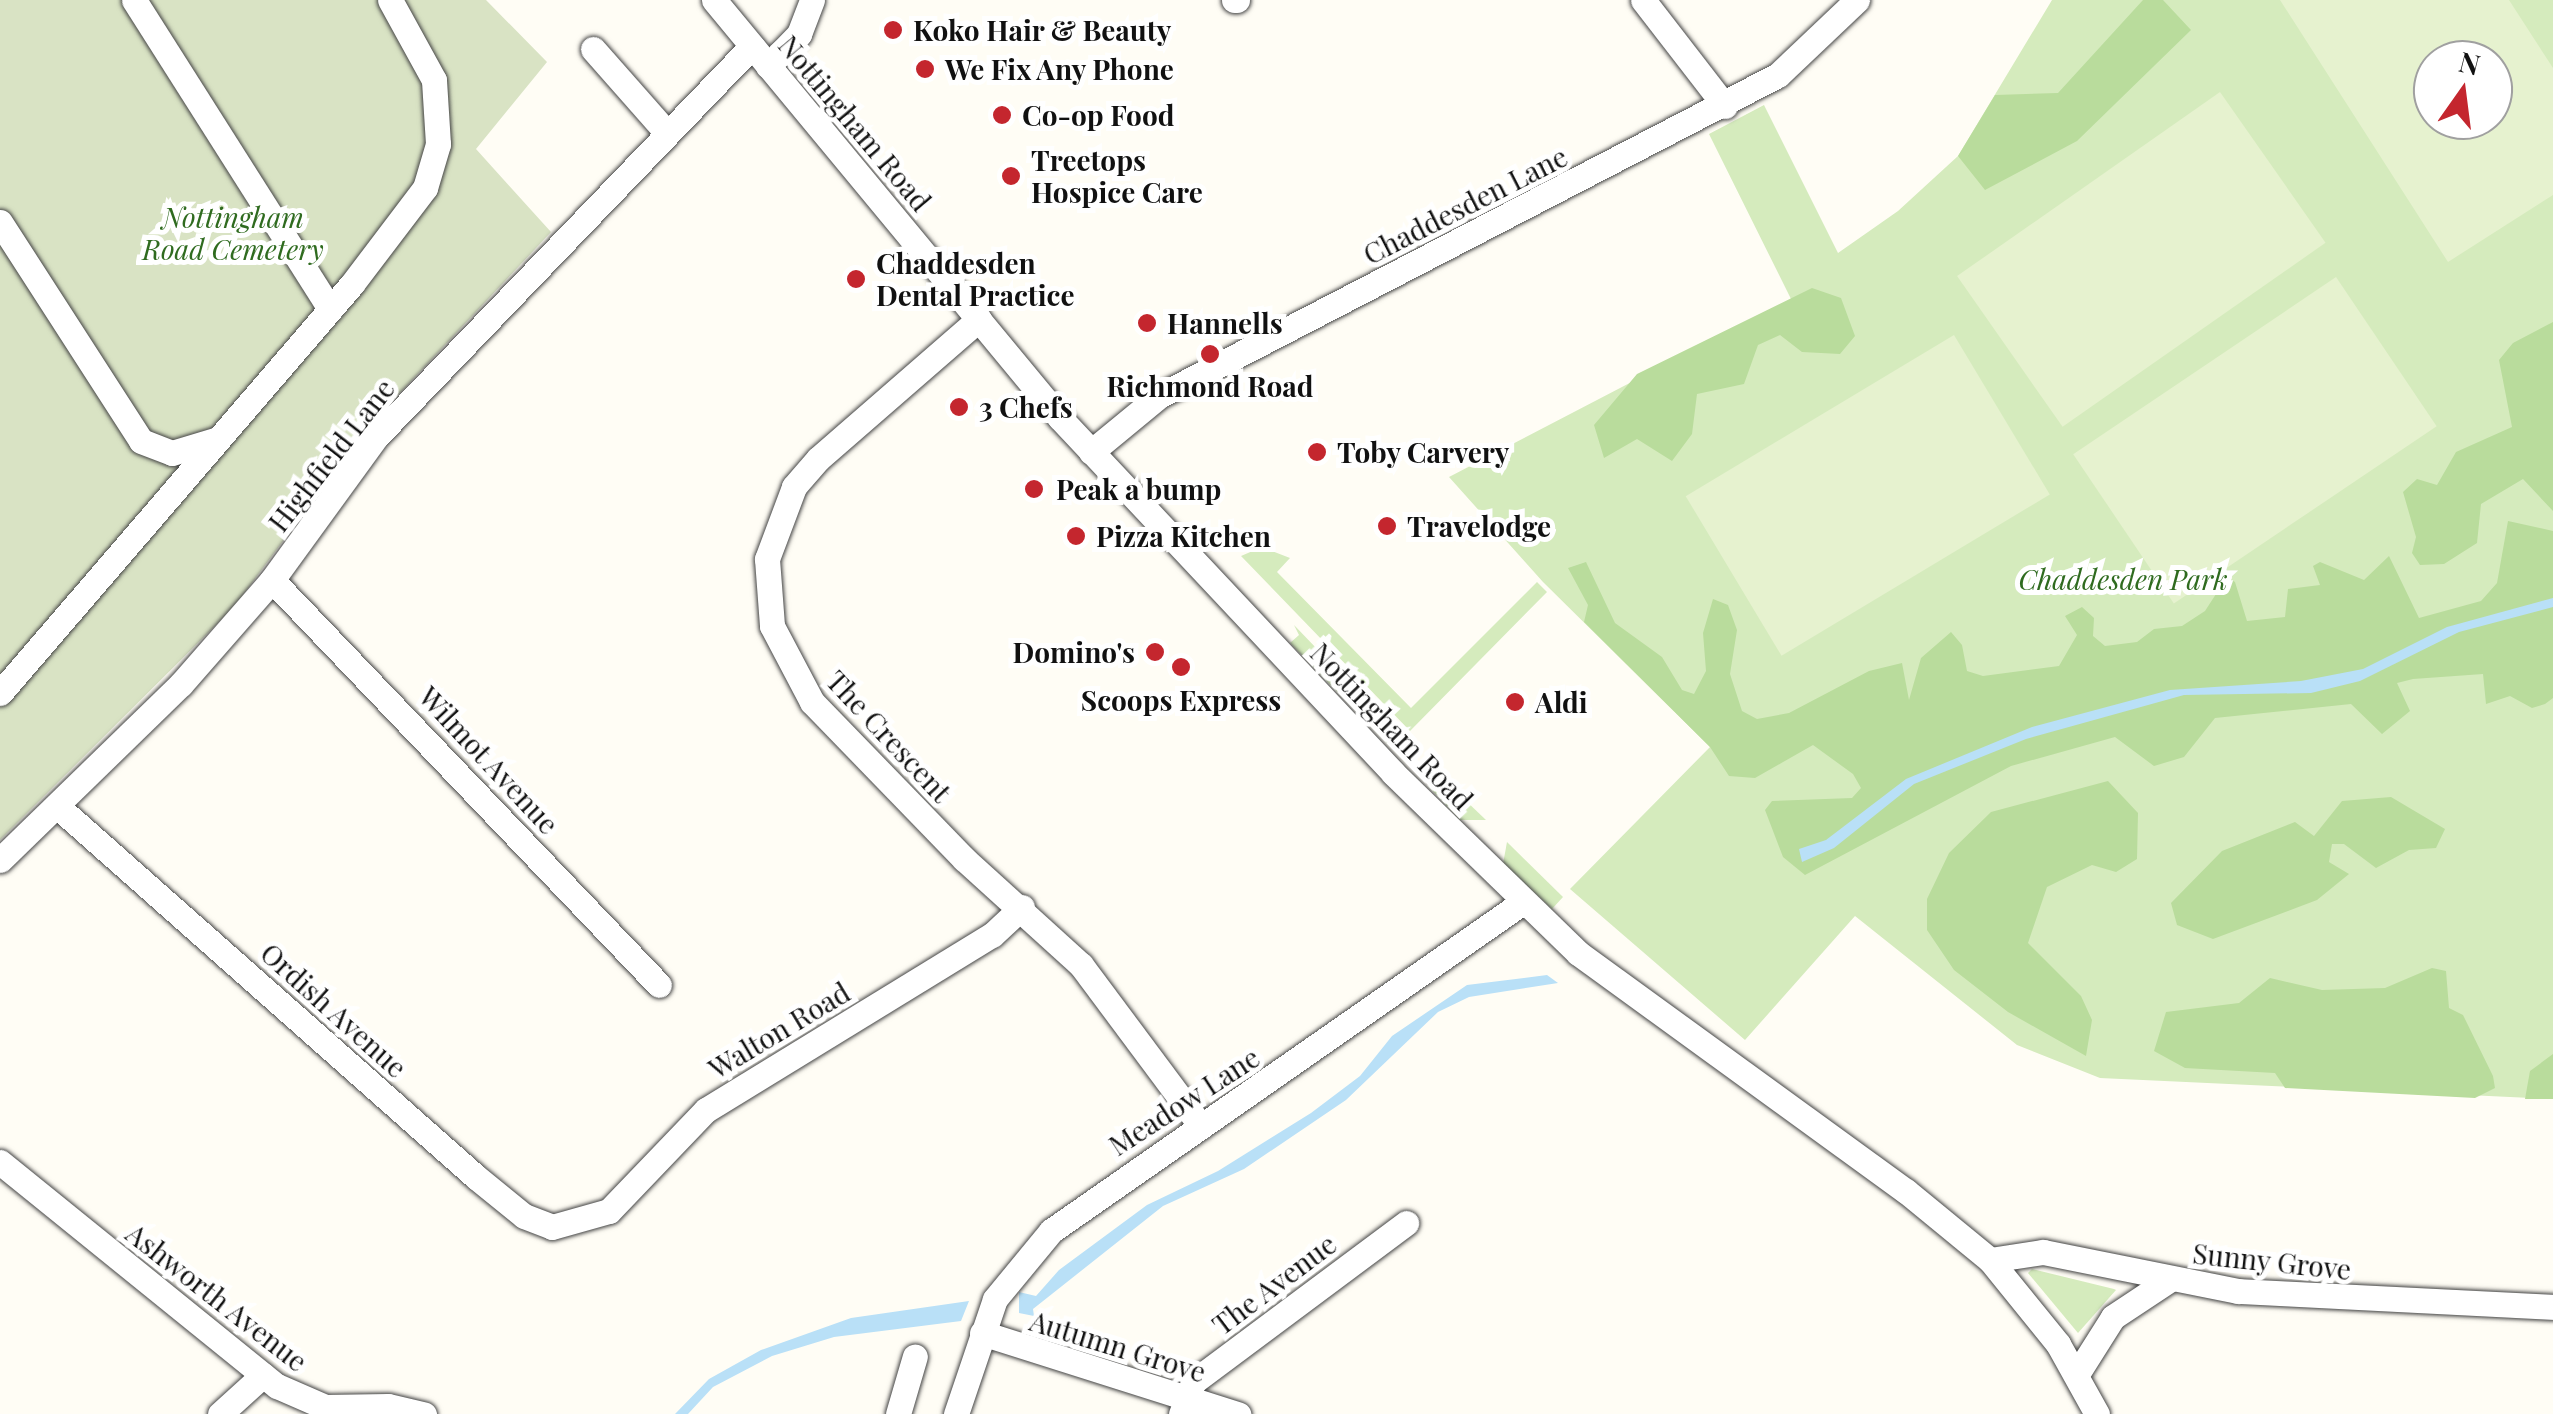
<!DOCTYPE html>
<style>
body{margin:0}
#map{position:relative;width:2553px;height:1414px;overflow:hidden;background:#fffdf5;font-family:"Playfair Display",serif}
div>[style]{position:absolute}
.green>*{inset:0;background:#d5ebbd}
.forest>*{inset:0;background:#b9dc9c}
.cemetery>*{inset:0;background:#d9e3c4}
.pitch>*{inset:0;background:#e6f2cf;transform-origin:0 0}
.water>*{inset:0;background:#b9e0f7}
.roads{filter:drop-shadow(0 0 2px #444) drop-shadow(0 0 2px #444)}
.minor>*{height:25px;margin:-12.5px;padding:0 12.5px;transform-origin:12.5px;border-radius:12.5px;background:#fff}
.dots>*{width:28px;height:28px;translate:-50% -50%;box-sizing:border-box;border:5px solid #fff;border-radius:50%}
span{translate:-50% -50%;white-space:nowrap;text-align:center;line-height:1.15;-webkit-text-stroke:10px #fff;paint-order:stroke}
.poi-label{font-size:28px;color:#111;font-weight:700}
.left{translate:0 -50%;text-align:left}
.right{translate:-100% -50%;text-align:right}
.street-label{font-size:28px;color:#111}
.park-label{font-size:28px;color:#2f6b1f;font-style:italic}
.north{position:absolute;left:2413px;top:40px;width:100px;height:100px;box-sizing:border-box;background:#fff;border:2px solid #a0a0a0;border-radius:50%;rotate:14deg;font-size:28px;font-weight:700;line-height:40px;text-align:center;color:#111}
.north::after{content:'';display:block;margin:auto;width:35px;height:45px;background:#c4262e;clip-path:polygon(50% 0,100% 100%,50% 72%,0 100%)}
</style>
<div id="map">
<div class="green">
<i style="clip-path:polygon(evenodd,2052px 0,2553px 0,2553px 1099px,2100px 1078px,2017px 1045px,1855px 916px,1745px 1040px,1570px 889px,1710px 747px,1543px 582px,1449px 477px,1791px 299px,1709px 134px,1764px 105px,1838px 253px,1898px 211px,1958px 156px,2052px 0,2433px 60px,2493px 60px,2493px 120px,2433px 120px,2433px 60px)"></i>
<i style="clip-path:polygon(1262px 547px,1290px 558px,1277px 572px,1411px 708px,1537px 582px,1547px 592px,1410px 731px,1241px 556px)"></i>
<i style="clip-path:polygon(1294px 625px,1417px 753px,1406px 763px,1290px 643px,1299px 635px)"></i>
<i style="clip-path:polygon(1439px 775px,1486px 820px,1460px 820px,1428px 786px)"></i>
<i style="clip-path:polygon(1507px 842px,1563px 897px,1552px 909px,1503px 864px)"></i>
<i style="clip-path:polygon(2032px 1269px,2114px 1289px,2116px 1290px,2078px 1333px,2028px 1273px)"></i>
</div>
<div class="forest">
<i style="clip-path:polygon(2143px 0,2163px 0,2191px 30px,2077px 141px,1985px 190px,1958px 156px,1995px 95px,2058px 93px)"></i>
<i style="clip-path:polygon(1812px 288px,1841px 298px,1855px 336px,1840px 354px,1802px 352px,1780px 335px,1758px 345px,1744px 384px,1697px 394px,1692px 434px,1672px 461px,1637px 439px,1604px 458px,1594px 425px,1637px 374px)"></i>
<i style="clip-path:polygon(2553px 322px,2553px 511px,2523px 479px,2481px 504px,2477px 543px,2444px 564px,2420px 565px,2412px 553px,2416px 537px,2403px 492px,2417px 479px,2437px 485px,2456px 452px,2512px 427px,2499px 360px,2513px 343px)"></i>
<i style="clip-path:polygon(2508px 521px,2553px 531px,2553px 698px,2545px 704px,2532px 708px,2510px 696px,2486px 704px,2483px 674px,2413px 679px,2397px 683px,2410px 711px,2382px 734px,2351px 704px,2215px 718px,2184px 757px,2154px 766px,2115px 737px,2011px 766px,1805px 875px,1783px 857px,1765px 810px,1772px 801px,1852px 798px,1861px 788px,1853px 774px,1813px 745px,1755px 778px,1729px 776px,1710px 747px,1584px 622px,1588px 605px,1568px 568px,1586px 562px,1615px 623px,1662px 657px,1682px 690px,1694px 694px,1706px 671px,1703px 633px,1713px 599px,1728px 605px,1737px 630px,1730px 674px,1742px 711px,1757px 719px,1789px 713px,1869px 671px,1902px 663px,1909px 700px,1921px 658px,1951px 632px,1962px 645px,1967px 671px,1983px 676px,2059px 666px,2077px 635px,2065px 616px,2082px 607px,2094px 618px,2093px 636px,2105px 646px,2137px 642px,2154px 629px,2182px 626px,2205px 611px,2227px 577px,2235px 582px,2247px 621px,2285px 617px,2288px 589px,2320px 585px,2313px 566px,2320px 562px,2364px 580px,2389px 556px,2419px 618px,2481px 601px,2497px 583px)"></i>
<i style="clip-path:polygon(2108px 781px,2138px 813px,2137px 859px,2116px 872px,2092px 865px,2047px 887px,2028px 943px,2081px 996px,2092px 1020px,2086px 1056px,2008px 1012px,1954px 970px,1927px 930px,1927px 899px,1949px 853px,1991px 812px)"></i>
<i style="clip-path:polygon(2391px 797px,2445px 829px,2436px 848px,2409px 850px,2376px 868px,2344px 844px,2332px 844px,2329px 862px,2349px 874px,2317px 900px,2213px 939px,2177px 925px,2171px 903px,2222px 851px,2295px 822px,2314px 836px,2342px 801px)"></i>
<i style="clip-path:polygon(2432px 968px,2446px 971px,2449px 1008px,2463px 1015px,2493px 1076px,2495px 1088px,2475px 1098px,2285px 1088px,2275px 1073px,2185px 1068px,2154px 1051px,2166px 1012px,2239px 1003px,2270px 978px,2322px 990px,2385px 988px)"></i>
<i style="clip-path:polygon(2553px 1054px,2553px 1099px,2525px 1099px,2530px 1071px)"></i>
</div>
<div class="cemetery">
<i style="clip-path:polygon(0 0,486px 0,547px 62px,476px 149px,551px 232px,367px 428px,234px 607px,0 840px)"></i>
</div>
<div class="pitch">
<i style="clip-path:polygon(evenodd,2280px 0,2509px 0,2553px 68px,2553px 195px,2448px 262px,2280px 0,2433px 60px,2493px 60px,2493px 120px,2433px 120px,2433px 60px)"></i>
<i style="left:2220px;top:92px;width:184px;height:321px;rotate:55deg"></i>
<i style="left:2336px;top:277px;width:180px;height:317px;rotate:56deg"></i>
<i style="left:1954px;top:335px;width:186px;height:313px;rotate:59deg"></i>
</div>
<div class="water">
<i style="clip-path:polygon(2553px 598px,2553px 607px,2459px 632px,2360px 681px,2311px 693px,2184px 695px,2026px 739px,1914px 784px,1834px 848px,1802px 862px,1799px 849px,1826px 840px,1906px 779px,2032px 727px,2170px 690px,2301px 681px,2363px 669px,2447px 627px)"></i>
<i style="clip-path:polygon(1547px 975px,1558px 983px,1469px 997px,1438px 1012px,1346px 1100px,1244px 1169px,1163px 1206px,1033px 1309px,1034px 1316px,1019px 1313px,1019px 1292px,1036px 1296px,1059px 1270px,1147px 1205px,1218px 1171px,1311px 1113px,1360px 1076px,1392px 1036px,1467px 985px)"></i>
<i style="clip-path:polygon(969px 1301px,961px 1321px,834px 1337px,772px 1356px,713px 1387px,688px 1414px,675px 1414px,709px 1379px,761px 1350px,851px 1318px)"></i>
</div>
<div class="roads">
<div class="minor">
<i style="left:134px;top:0;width:366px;rotate:57.6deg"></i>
<i style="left:714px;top:0;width:543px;rotate:50.38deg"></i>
<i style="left:1060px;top:418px;width:487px;rotate:46.8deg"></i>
<i style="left:1393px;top:773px;width:258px;rotate:44.2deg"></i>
<i style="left:1578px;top:953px;width:405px;rotate:36deg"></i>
<i style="left:1906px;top:1191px;width:109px;rotate:39.4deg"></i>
<i style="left:1990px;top:1260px;width:108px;rotate:51deg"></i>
<i style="left:2058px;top:1344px;width:80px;rotate:60.9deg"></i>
<i style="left:1234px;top:0;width:3px"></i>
<i style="left:1643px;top:0;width:134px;rotate:52.3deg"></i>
<i style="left:593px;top:49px;width:112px;rotate:48.6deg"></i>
<i style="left:768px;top:66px;width:45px;rotate:-45.9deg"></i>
<i style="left:799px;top:34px;width:36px;rotate:-69deg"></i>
<i style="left:0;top:222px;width:260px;rotate:57.2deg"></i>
<i style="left:141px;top:441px;width:33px;rotate:21deg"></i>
<i style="left:172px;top:453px;width:45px;rotate:-16.8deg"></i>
<i style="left:979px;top:319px;width:213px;rotate:139deg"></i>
<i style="left:818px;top:459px;width:37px;rotate:131deg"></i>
<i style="left:794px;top:487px;width:77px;rotate:110.6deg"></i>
<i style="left:767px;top:559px;width:67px;rotate:85.7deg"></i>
<i style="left:772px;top:626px;width:86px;rotate:62.2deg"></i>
<i style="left:812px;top:702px;width:219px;rotate:45.9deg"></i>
<i style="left:964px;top:859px;width:158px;rotate:42.2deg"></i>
<i style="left:1081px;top:965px;width:201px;rotate:53.3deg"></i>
<i style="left:1091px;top:452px;width:88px;rotate:-39.5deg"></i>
<i style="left:1159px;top:396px;width:697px;rotate:-27.41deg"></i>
<i style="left:1778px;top:75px;width:109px;rotate:-43.5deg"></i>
<i style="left:272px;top:580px;width:560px;rotate:46.3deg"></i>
<i style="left:0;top:693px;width:540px;rotate:-49.28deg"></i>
<i style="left:352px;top:284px;width:121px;rotate:-52.8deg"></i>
<i style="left:425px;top:188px;width:46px;rotate:-73.5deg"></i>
<i style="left:438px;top:144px;width:64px;rotate:-93.6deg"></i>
<i style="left:434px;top:80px;width:91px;rotate:-118.8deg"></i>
<i style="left:57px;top:806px;width:560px;rotate:41.52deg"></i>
<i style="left:476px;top:1177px;width:62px;rotate:39.1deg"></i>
<i style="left:524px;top:1216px;width:30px;rotate:21deg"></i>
<i style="left:552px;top:1227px;width:59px;rotate:-15.7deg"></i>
<i style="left:609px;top:1211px;width:140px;rotate:-46.2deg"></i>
<i style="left:706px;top:1110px;width:335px;rotate:-31.5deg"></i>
<i style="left:992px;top:935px;width:41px;rotate:-43deg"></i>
<i style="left:0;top:860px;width:252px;rotate:-44.2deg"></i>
<i style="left:181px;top:684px;width:138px;rotate:-48.8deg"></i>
<i style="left:272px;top:580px;width:175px;rotate:-54deg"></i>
<i style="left:375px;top:438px;width:544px;rotate:-46.12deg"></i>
<i style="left:0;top:1162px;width:356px;rotate:39deg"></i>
<i style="left:277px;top:1386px;width:52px;rotate:23.6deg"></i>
<i style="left:325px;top:1407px;width:63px;rotate:-0.9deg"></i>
<i style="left:388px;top:1406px;width:37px;rotate:13deg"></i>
<i style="left:1990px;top:1260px;width:54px;rotate:-8.6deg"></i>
<i style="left:2043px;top:1252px;width:199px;rotate:11.3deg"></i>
<i style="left:2238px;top:1291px;width:315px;rotate:2.9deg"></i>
<i style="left:982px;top:1333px;width:269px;rotate:17.6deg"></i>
<i style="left:2077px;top:1374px;width:67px;rotate:-57.7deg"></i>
<i style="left:2113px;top:1317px;width:67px;rotate:-33.5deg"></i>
<i style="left:220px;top:1414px;width:58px;rotate:-42.2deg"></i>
<i style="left:898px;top:1414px;width:60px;rotate:-73.7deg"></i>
<i style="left:956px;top:1414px;width:121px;rotate:-71.3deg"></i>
<i style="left:995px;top:1299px;width:88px;rotate:-50.5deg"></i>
<i style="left:1051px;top:1231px;width:575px;rotate:-34.88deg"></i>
<i style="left:1181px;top:1414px;width:34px;rotate:-69deg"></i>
<i style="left:1193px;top:1382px;width:266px;rotate:-36.7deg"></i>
</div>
</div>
<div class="dots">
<i style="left:893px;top:30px;background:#c4262e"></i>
<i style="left:925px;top:69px;background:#c4262e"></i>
<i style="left:1002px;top:115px;background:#c4262e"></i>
<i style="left:1011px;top:176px;background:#c4262e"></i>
<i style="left:856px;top:279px;background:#c4262e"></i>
<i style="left:1147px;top:323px;background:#c4262e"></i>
<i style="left:1210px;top:354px;background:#c4262e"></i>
<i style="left:959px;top:407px;background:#c4262e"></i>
<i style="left:1317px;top:452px;background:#c4262e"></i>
<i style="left:1034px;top:489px;background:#c4262e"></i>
<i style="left:1387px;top:526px;background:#c4262e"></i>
<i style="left:1076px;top:536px;background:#c4262e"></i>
<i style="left:1155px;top:652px;background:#c4262e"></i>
<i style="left:1181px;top:667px;background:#c4262e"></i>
<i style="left:1515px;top:702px;background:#c4262e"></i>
</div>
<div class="poi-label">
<span class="left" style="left:913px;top:30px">Koko Hair &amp; Beauty</span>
<span class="left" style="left:945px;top:69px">We Fix Any Phone</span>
<span class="left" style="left:1022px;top:115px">Co-op Food</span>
<span class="left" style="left:1031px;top:176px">Treetops<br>Hospice Care</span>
<span class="left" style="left:876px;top:279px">Chaddesden<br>Dental Practice</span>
<span class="left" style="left:1167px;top:323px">Hannells</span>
<span style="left:1210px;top:386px">Richmond Road</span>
<span class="left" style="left:979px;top:407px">3 Chefs</span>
<span class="left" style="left:1337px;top:452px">Toby Carvery</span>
<span class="left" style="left:1056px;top:489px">Peak a bump</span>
<span class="left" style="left:1407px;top:526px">Travelodge</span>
<span class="left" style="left:1096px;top:536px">Pizza Kitchen</span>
<span class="right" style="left:1135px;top:652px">Domino's</span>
<span style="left:1181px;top:700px">Scoops Express</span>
<span class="left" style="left:1535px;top:702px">Aldi</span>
</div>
<div class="street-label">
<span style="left:855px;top:123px;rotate:50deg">Nottingham Road</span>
<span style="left:1465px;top:205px;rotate:-27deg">Chaddesden Lane</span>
<span style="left:331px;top:455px;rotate:-52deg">Highfield Lane</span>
<span style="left:1392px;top:726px;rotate:46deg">Nottingham Road</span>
<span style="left:889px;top:736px;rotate:47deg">The Crescent</span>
<span style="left:489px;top:760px;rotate:47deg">Wilmot Avenue</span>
<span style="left:334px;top:1010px;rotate:42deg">Ordish Avenue</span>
<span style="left:779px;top:1030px;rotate:-31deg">Walton Road</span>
<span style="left:1184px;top:1101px;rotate:-33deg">Meadow Lane</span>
<span style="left:2272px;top:1261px;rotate:6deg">Sunny Grove</span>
<span style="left:1274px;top:1284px;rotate:-37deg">The Avenue</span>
<span style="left:217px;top:1297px;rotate:38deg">Ashworth Avenue</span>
<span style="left:1118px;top:1346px;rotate:17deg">Autumn Grove</span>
</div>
<div class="park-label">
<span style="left:233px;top:233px">Nottingham<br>Road Cemetery</span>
<span style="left:2123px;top:579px">Chaddesden Park</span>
</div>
<div class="north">N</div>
</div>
